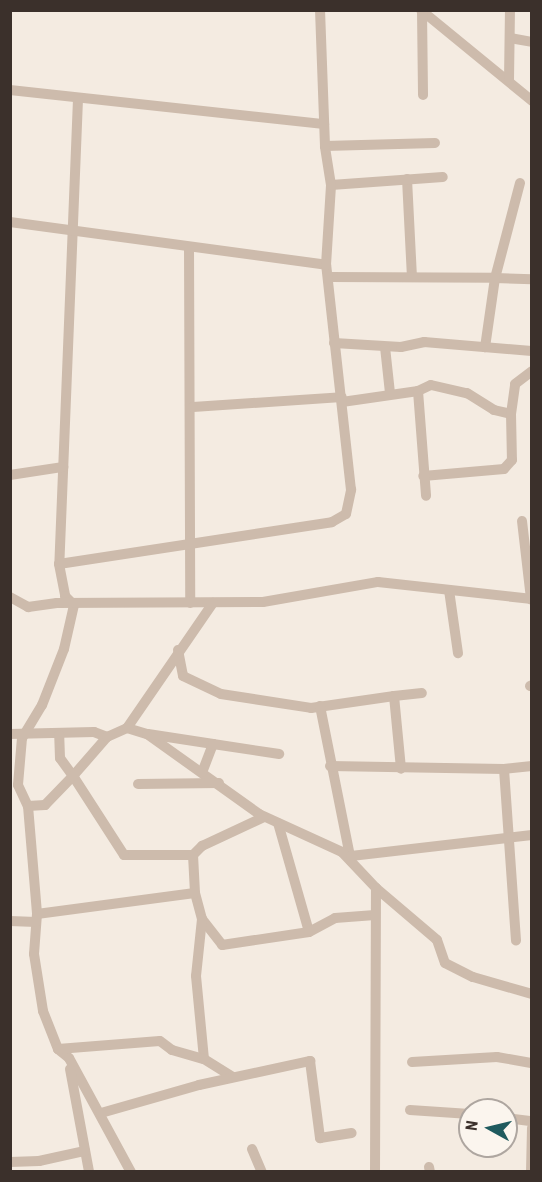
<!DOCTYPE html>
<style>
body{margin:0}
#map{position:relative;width:542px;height:1182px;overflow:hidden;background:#f4ebe1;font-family:"Roboto Condensed",sans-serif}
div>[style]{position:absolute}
.minor>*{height:10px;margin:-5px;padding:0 5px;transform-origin:5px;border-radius:5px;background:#cdbbac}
span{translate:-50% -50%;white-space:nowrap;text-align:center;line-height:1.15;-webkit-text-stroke:6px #fbf5ee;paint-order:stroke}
.frame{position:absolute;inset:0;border:12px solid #3b302b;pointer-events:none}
.north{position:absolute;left:458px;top:1098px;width:60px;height:60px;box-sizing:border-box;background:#fbf5ee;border:2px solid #aea6a0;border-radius:50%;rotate:278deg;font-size:16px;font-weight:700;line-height:24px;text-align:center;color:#3b302b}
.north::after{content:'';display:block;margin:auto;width:21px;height:27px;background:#1f5a5e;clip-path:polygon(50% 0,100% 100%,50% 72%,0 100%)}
</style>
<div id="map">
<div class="minor">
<i style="left:421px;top:10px;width:144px;rotate:39.3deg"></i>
<i style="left:422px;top:11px;width:84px;rotate:89.3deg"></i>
<i style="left:510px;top:38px;width:22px;rotate:10deg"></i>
<i style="left:509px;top:80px;width:70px;rotate:-89.2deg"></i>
<i style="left:10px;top:90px;width:316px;rotate:6.2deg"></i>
<i style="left:78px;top:99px;width:465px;rotate:92.3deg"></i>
<i style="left:59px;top:564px;width:33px;rotate:79deg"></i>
<i style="left:65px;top:596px;width:13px;rotate:45deg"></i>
<i style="left:74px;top:605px;width:45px;rotate:102.8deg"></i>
<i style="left:64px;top:649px;width:60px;rotate:111.4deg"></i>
<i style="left:42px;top:705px;width:39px;rotate:121deg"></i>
<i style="left:22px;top:738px;width:47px;rotate:94.9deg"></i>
<i style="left:18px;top:785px;width:23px;rotate:65deg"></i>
<i style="left:28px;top:806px;width:108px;rotate:85.2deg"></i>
<i style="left:37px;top:914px;width:40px;rotate:94.3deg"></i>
<i style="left:34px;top:954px;width:58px;rotate:81deg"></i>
<i style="left:43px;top:1011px;width:41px;rotate:68.5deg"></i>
<i style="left:58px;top:1049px;width:14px;rotate:39deg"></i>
<i style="left:69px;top:1058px;width:130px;rotate:61.5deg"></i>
<i style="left:325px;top:146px;width:110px;rotate:-1.6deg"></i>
<i style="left:407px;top:179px;width:98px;rotate:87.1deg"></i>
<i style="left:520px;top:183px;width:98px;rotate:104.7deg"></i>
<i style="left:495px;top:278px;width:37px;rotate:2deg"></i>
<i style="left:331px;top:185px;width:112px;rotate:-4.1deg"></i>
<i style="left:10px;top:222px;width:319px;rotate:7.7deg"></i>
<i style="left:189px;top:247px;width:356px;rotate:89.8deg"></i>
<i style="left:330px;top:277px;width:165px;rotate:0.3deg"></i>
<i style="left:495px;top:278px;width:70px;rotate:98.2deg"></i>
<i style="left:334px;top:343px;width:67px;rotate:3.4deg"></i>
<i style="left:401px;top:347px;width:24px;rotate:-12deg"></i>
<i style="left:424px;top:342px;width:108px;rotate:4.8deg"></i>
<i style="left:385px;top:347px;width:46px;rotate:83.8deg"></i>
<i style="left:418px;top:391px;width:14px;rotate:-25deg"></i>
<i style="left:431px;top:385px;width:37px;rotate:13deg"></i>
<i style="left:467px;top:393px;width:32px;rotate:32deg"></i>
<i style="left:494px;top:410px;width:17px;rotate:13deg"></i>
<i style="left:511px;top:414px;width:46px;rotate:88.8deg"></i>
<i style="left:512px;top:460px;width:12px;rotate:132deg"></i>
<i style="left:504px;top:469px;width:81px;rotate:175.1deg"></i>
<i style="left:342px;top:402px;width:77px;rotate:-8.2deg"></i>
<i style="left:418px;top:391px;width:105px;rotate:85.6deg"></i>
<i style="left:193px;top:407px;width:149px;rotate:-3.8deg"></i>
<i style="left:511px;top:414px;width:30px;rotate:-82deg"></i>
<i style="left:515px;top:384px;width:21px;rotate:-37deg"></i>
<i style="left:10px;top:475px;width:54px;rotate:-8.6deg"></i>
<i style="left:522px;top:521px;width:79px;rotate:83.4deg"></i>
<i style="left:59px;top:564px;width:276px;rotate:-8.7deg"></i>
<i style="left:332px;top:522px;width:16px;rotate:-30deg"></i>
<i style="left:346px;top:514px;width:25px;rotate:-78deg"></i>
<i style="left:351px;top:490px;width:226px;rotate:-96.3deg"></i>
<i style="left:326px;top:265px;width:80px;rotate:-86.4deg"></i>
<i style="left:331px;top:185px;width:39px;rotate:-99deg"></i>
<i style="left:325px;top:146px;width:136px;rotate:-92.1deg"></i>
<i style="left:449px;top:590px;width:64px;rotate:81.9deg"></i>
<i style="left:10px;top:597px;width:21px;rotate:29deg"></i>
<i style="left:28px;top:607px;width:29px;rotate:-8deg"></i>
<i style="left:57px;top:603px;width:206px;rotate:-0.3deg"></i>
<i style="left:263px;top:602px;width:117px;rotate:-9.9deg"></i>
<i style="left:378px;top:582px;width:155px;rotate:6.3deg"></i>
<i style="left:178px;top:650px;width:26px;rotate:79deg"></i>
<i style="left:183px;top:676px;width:42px;rotate:25.3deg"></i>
<i style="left:221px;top:694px;width:91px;rotate:8.8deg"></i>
<i style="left:311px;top:708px;width:84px;rotate:-8.2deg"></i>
<i style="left:394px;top:696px;width:73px;rotate:84.5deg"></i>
<i style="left:530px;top:686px;width:2px;rotate:-27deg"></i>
<i style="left:394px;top:696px;width:28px;rotate:-6deg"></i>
<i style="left:320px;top:706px;width:158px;rotate:78.7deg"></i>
<i style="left:127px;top:728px;width:21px;rotate:17deg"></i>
<i style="left:147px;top:734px;width:138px;rotate:35.5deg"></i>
<i style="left:259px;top:814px;width:91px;rotate:24.6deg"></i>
<i style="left:342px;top:852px;width:50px;rotate:46.6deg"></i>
<i style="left:376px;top:888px;width:80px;rotate:40.4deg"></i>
<i style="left:437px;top:940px;width:24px;rotate:71deg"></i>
<i style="left:445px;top:963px;width:31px;rotate:27deg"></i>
<i style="left:473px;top:977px;width:61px;rotate:16.1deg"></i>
<i style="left:10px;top:734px;width:84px;rotate:-1.4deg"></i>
<i style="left:94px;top:732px;width:14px;rotate:21deg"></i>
<i style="left:148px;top:734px;width:66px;rotate:8.7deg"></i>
<i style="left:213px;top:744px;width:30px;rotate:111deg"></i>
<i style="left:213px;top:744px;width:67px;rotate:8.6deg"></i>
<i style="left:330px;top:766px;width:174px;rotate:1deg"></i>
<i style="left:504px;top:769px;width:172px;rotate:86deg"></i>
<i style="left:504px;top:769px;width:28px;rotate:-6deg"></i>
<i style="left:138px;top:784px;width:81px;rotate:-0.7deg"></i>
<i style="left:28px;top:806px;width:17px;rotate:-3deg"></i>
<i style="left:45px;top:805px;width:40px;rotate:-46deg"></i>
<i style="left:73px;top:776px;width:22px;rotate:-126deg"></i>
<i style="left:60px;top:758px;width:23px;rotate:-92deg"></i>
<i style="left:278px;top:823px;width:113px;rotate:74.1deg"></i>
<i style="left:193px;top:855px;width:13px;rotate:-45deg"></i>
<i style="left:202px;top:846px;width:68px;rotate:-25.1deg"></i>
<i style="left:351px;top:856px;width:182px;rotate:-6.6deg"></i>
<i style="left:195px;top:893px;width:27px;rotate:75deg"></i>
<i style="left:202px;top:919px;width:33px;rotate:52deg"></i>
<i style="left:222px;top:945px;width:88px;rotate:-8.5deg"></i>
<i style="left:309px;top:932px;width:30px;rotate:-28deg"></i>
<i style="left:335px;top:918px;width:40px;rotate:-4.3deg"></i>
<i style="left:37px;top:914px;width:159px;rotate:-7.6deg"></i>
<i style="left:195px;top:893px;width:38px;rotate:-93deg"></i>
<i style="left:193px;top:855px;width:69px;rotate:180deg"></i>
<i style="left:124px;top:855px;width:94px;rotate:-122.8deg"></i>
<i style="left:73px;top:776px;width:52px;rotate:-48.9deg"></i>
<i style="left:107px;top:737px;width:22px;rotate:-24deg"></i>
<i style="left:127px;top:728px;width:152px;rotate:-55.5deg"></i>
<i style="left:202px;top:919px;width:57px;rotate:96deg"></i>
<i style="left:196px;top:976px;width:83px;rotate:84.5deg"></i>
<i style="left:10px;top:921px;width:26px;rotate:2deg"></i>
<i style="left:58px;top:1049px;width:102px;rotate:-4.5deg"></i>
<i style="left:160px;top:1041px;width:15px;rotate:37deg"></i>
<i style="left:172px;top:1050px;width:33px;rotate:16deg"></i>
<i style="left:204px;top:1059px;width:34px;rotate:32deg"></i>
<i style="left:412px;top:1062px;width:85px;rotate:-3.4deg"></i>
<i style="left:497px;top:1057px;width:36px;rotate:10deg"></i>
<i style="left:70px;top:1069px;width:105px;rotate:79.5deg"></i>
<i style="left:410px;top:1110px;width:60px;rotate:3.8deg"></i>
<i style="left:101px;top:1113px;width:102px;rotate:-15.9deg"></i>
<i style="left:199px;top:1085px;width:114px;rotate:-12.2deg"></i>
<i style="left:310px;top:1061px;width:78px;rotate:82.6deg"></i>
<i style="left:320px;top:1138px;width:32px;rotate:-9deg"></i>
<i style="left:506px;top:1118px;width:26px;rotate:7deg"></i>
<i style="left:252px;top:1149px;width:25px;rotate:67deg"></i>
<i style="left:10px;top:1162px;width:29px;rotate:-2deg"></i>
<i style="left:39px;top:1161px;width:47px;rotate:-12.3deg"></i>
<i style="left:429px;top:1167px;width:5px;rotate:79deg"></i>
<i style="left:375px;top:1172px;width:284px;rotate:-89.8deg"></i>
<i style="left:531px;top:1172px;width:44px;rotate:-88.7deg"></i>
</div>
<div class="frame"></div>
<div class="north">N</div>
</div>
